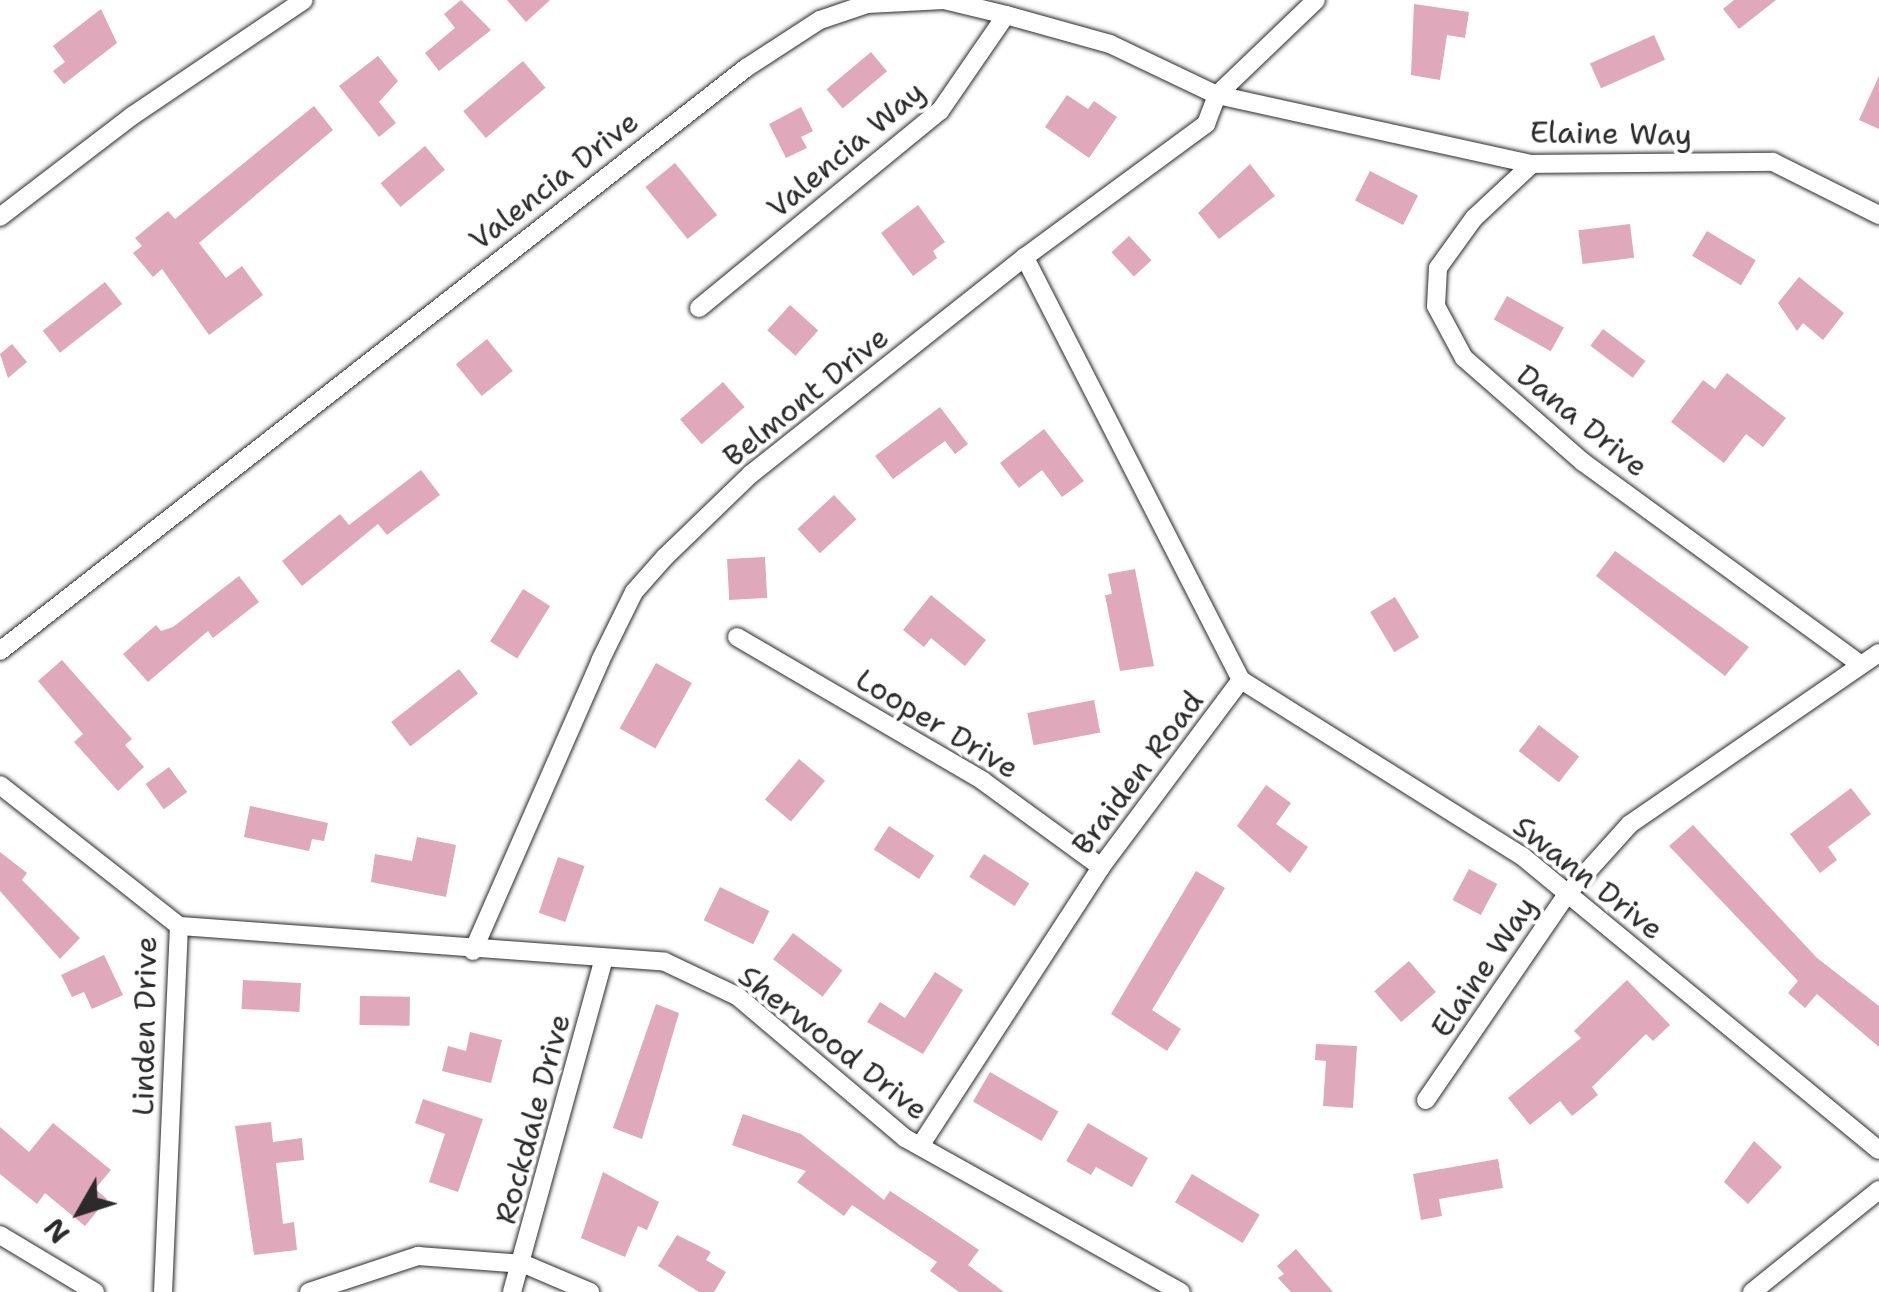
<!DOCTYPE html>
<style>
body{margin:0}
#map{position:relative;width:1879px;height:1292px;overflow:hidden;background:#fff;font-family:"Shantell Sans",sans-serif}
div>[style]{position:absolute}
.building>*{inset:0;background:#e0a8bb;transform-origin:0 0}
.roads{filter:drop-shadow(0 0 2px #2b2b2b) drop-shadow(0 0 2px #2b2b2b)}
.minor>*{height:18px;margin:-9px;padding:0 9px;transform-origin:9px;border-radius:9px;background:#fff}
span{translate:-50% -50%;white-space:nowrap;text-align:center;line-height:1.15;-webkit-text-stroke:8px #fff;paint-order:stroke}
.street-label{font-size:30px;color:#2b2b2b}
.north{position:absolute;left:30px;top:1162px;width:100px;height:100px;-webkit-text-stroke:8px #fff;paint-order:stroke;rotate:231deg;font-size:28px;font-weight:700;line-height:40px;text-align:center;color:#2b2b2b}
.north::after{content:'';display:block;margin:auto;width:35px;height:45px;background:#2b2b2b;clip-path:polygon(50% 0,100% 100%,50% 72%,0 100%)}
</style>
<div id="map">
<div class="building">
<i style="clip-path:polygon(461px 0,491px 30px,439px 71px,425px 53px,455px 28px,444px 14px)"></i>
<i style="clip-path:polygon(507px 0,550px 0,526px 22px)"></i>
<i style="clip-path:polygon(1734px 0,1776px 0,1739px 29px,1723px 9px)"></i>
<i style="clip-path:polygon(1414px 4px,1469px 12px,1465px 38px,1447px 35px,1440px 80px,1411px 75px)"></i>
<i style="clip-path:polygon(101px 9px,117px 43px,64px 84px,53px 71px,65px 62px,53px 46px)"></i>
<i style="left:1654px;top:35px;width:27px;height:70px;rotate:66deg"></i>
<i style="left:871px;top:52px;width:25px;height:58px;rotate:50deg"></i>
<i style="clip-path:polygon(378px 56px,398px 81px,379px 102px,396px 123px,379px 137px,339px 86px)"></i>
<i style="left:523px;top:61px;width:35px;height:78px;rotate:50deg"></i>
<i style="clip-path:polygon(1879px 76px,1879px 129px,1859px 120px)"></i>
<i style="clip-path:polygon(1067px 95px,1088px 109px,1094px 101px,1117px 117px,1089px 158px,1045px 127px)"></i>
<i style="clip-path:polygon(314px 106px,333px 130px,199px 243px,226px 278px,242px 266px,263px 295px,209px 335px,162px 269px,153px 277px,133px 253px,142px 246px,135px 238px,168px 211px,175px 219px)"></i>
<i style="clip-path:polygon(801px 107px,813px 131px,801px 137px,807px 148px,786px 158px,769px 124px)"></i>
<i style="left:425px;top:146px;width:31px;height:58px;rotate:50deg"></i>
<i style="left:675px;top:163px;width:67px;height:38px;rotate:51deg"></i>
<i style="clip-path:polygon(1250px 164px,1275px 196px,1219px 239px,1198px 213px)"></i>
<i style="left:1370px;top:171px;width:54px;height:33px;rotate:27deg"></i>
<i style="clip-path:polygon(918px 205px,945px 242px,933px 251px,937px 258px,913px 276px,881px 233px)"></i>
<i style="left:1630px;top:224px;width:34px;height:52px;rotate:83deg"></i>
<i style="left:1707px;top:231px;width:57px;height:29px;rotate:31deg"></i>
<i style="left:1129px;top:236px;width:33px;height:24px;rotate:47deg"></i>
<i style="clip-path:polygon(1799px 277px,1844px 313px,1823px 340px,1803px 323px,1797px 331px,1778px 303px)"></i>
<i style="left:105px;top:282px;width:28px;height:79px;rotate:52deg"></i>
<i style="left:1507px;top:296px;width:65px;height:27px;rotate:29deg"></i>
<i style="left:790px;top:305px;width:38px;height:34px;rotate:42deg"></i>
<i style="left:1603px;top:329px;width:53px;height:21px;rotate:37deg"></i>
<i style="left:487px;top:339px;width:41px;height:40px;rotate:51deg"></i>
<i style="clip-path:polygon(12px 344px,27px 362px,8px 378px,0 354px)"></i>
<i style="clip-path:polygon(1727px 373px,1786px 418px,1763px 447px,1746px 434px,1724px 463px,1671px 422px,1703px 380px,1715px 389px)"></i>
<i style="left:723px;top:382px;width:33px;height:57px;rotate:49deg"></i>
<i style="clip-path:polygon(940px 407px,968px 444px,955px 454px,945px 441px,893px 479px,875px 456px)"></i>
<i style="clip-path:polygon(1044px 429px,1084px 481px,1062px 497px,1042px 470px,1019px 488px,1000px 463px)"></i>
<i style="clip-path:polygon(421px 470px,440px 495px,387px 535px,378px 524px,302px 586px,282px 561px,340px 514px,349px 525px)"></i>
<i style="left:834px;top:495px;width:33px;height:50px;rotate:47deg"></i>
<i style="clip-path:polygon(1615px 551px,1749px 647px,1725px 676px,1596px 576px)"></i>
<i style="left:765px;top:557px;width:41px;height:38px;rotate:87deg"></i>
<i style="clip-path:polygon(1135px 569px,1154px 666px,1120px 671px,1105px 595px,1112px 594px,1108px 574px)"></i>
<i style="clip-path:polygon(239px 576px,259px 602px,213px 638px,208px 631px,148px 682px,123px 654px,156px 625px,161px 631px,173px 627px)"></i>
<i style="left:523px;top:589px;width:32px;height:62px;rotate:32deg"></i>
<i style="clip-path:polygon(931px 595px,986px 640px,965px 666px,931px 638px,924px 647px,903px 630px)"></i>
<i style="left:1395px;top:597px;width:47px;height:29px;rotate:59deg"></i>
<i style="clip-path:polygon(62px 660px,132px 739px,125px 745px,144px 767px,118px 791px,74px 742px,83px 734px,38px 681px)"></i>
<i style="left:656px;top:663px;width:41px;height:75px;rotate:29deg"></i>
<i style="left:459px;top:669px;width:31px;height:86px;rotate:52deg"></i>
<i style="left:1094px;top:700px;width:33px;height:68px;rotate:79deg"></i>
<i style="left:1539px;top:725px;width:51px;height:33px;rotate:38deg"></i>
<i style="left:799px;top:759px;width:34px;height:53px;rotate:40deg"></i>
<i style="left:169px;top:767px;width:31px;height:29px;rotate:54deg"></i>
<i style="clip-path:polygon(1266px 785px,1291px 803px,1276px 824px,1308px 847px,1290px 873px,1237px 826px)"></i>
<i style="clip-path:polygon(1851px 788px,1871px 814px,1828px 847px,1837px 860px,1820px 873px,1790px 834px)"></i>
<i style="clip-path:polygon(250px 806px,328px 823px,324px 841px,312px 839px,309px 851px,244px 837px)"></i>
<i style="clip-path:polygon(1693px 825px,1817px 958px,1879px 1006px,1879px 1047px,1817px 994px,1805px 1008px,1788px 993px,1798px 981px,1669px 846px)"></i>
<i style="left:889px;top:826px;width:54px;height:28px;rotate:33deg"></i>
<i style="clip-path:polygon(417px 837px,456px 845px,446px 897px,371px 882px,375px 854px,412px 861px)"></i>
<i style="clip-path:polygon(0 852px,27px 873px,22px 880px,80px 938px,60px 959px,0 891px)"></i>
<i style="left:984px;top:854px;width:54px;height:27px;rotate:33deg"></i>
<i style="left:558px;top:857px;width:28px;height:59px;rotate:19deg"></i>
<i style="left:1469px;top:869px;width:32px;height:35px;rotate:28deg"></i>
<i style="clip-path:polygon(1196px 871px,1225px 888px,1152px 1010px,1181px 1029px,1167px 1051px,1111px 1014px)"></i>
<i style="left:720px;top:887px;width:55px;height:37px;rotate:26deg"></i>
<i style="left:793px;top:933px;width:62px;height:33px;rotate:37deg"></i>
<i style="clip-path:polygon(104px 955px,123px 995px,92px 1009px,84px 992px,72px 997px,61px 975px)"></i>
<i style="left:1409px;top:961px;width:41px;height:46px;rotate:49deg"></i>
<i style="clip-path:polygon(935px 972px,963px 990px,923px 1054px,867px 1022px,880px 1002px,905px 1018px)"></i>
<i style="left:243px;top:980px;width:58px;height:29px;rotate:3deg"></i>
<i style="clip-path:polygon(1627px 980px,1670px 1025px,1653px 1041px,1646px 1034px,1592px 1087px,1598px 1095px,1572px 1116px,1560px 1101px,1530px 1125px,1508px 1098px,1581px 1038px,1574px 1031px)"></i>
<i style="left:360px;top:996px;width:50px;height:29px;rotate:1deg"></i>
<i style="clip-path:polygon(656px 1004px,679px 1013px,642px 1139px,613px 1128px)"></i>
<i style="clip-path:polygon(470px 1032px,502px 1040px,491px 1083px,442px 1071px,448px 1046px,466px 1051px)"></i>
<i style="clip-path:polygon(1316px 1044px,1357px 1046px,1353px 1108px,1323px 1106px,1326px 1061px,1315px 1060px)"></i>
<i style="left:990px;top:1072px;width:79px;height:34px;rotate:30deg"></i>
<i style="clip-path:polygon(423px 1099px,483px 1119px,458px 1192px,429px 1182px,445px 1134px,415px 1123px)"></i>
<i style="clip-path:polygon(743px 1114px,801px 1134px,884px 1200px,890px 1191px,957px 1235px,979px 1250px,968px 1265px,1004px 1292px,959px 1292px,930px 1271px,937px 1262px,852px 1205px,844px 1216px,797px 1182px,806px 1171px,732px 1145px)"></i>
<i style="clip-path:polygon(271px 1122px,273px 1142px,302px 1138px,304px 1160px,276px 1163px,283px 1224px,294px 1222px,297px 1250px,254px 1255px,235px 1126px)"></i>
<i style="clip-path:polygon(53px 1123px,111px 1170px,95px 1189px,107px 1199px,85px 1226px,45px 1193px,37px 1204px,0 1174px,0 1127px,29px 1152px)"></i>
<i style="clip-path:polygon(1088px 1123px,1148px 1158px,1132px 1187px,1096px 1167px,1091px 1175px,1066px 1161px)"></i>
<i style="clip-path:polygon(1754px 1141px,1782px 1167px,1748px 1204px,1724px 1182px)"></i>
<i style="clip-path:polygon(1498px 1159px,1503px 1188px,1439px 1199px,1442px 1216px,1421px 1220px,1413px 1174px)"></i>
<i style="clip-path:polygon(603px 1172px,659px 1202px,647px 1230px,638px 1226px,625px 1257px,581px 1238px)"></i>
<i style="left:1192px;top:1174px;width:79px;height:33px;rotate:31deg"></i>
<i style="clip-path:polygon(677px 1235px,711px 1252px,706px 1260px,726px 1272px,714px 1292px,699px 1292px,658px 1266px)"></i>
<i style="clip-path:polygon(1296px 1249px,1333px 1292px,1291px 1292px,1278px 1278px,1284px 1274px,1277px 1266px)"></i>
</div>
<div class="roads">
<div class="minor">
<i style="left:1532px;top:164px;width:79px;rotate:137deg"></i>
<i style="left:1474px;top:218px;width:62px;rotate:125.8deg"></i>
<i style="left:1438px;top:268px;width:38px;rotate:93deg"></i>
<i style="left:1436px;top:306px;width:59px;rotate:61.7deg"></i>
<i style="left:1464px;top:358px;width:158px;rotate:41.2deg"></i>
<i style="left:1583px;top:462px;width:343px;rotate:36.1deg"></i>
<i style="left:0;top:217px;width:166px;rotate:-37.4deg"></i>
<i style="left:132px;top:116px;width:207px;rotate:-34deg"></i>
<i style="left:699px;top:308px;width:311px;rotate:-39.3deg"></i>
<i style="left:940px;top:111px;width:116px;rotate:-55.5deg"></i>
<i style="left:737px;top:637px;width:285px;rotate:30.3deg"></i>
<i style="left:983px;top:781px;width:146px;rotate:36.1deg"></i>
<i style="left:0;top:651px;width:947px;rotate:-38.01deg"></i>
<i style="left:746px;top:68px;width:88px;rotate:-33deg"></i>
<i style="left:820px;top:20px;width:50px;rotate:-18.8deg"></i>
<i style="left:867px;top:4px;width:77px;rotate:-3deg"></i>
<i style="left:944px;top:0;width:64px;rotate:13.6deg"></i>
<i style="left:1006px;top:15px;width:108px;rotate:15.6deg"></i>
<i style="left:1110px;top:44px;width:119px;rotate:25.5deg"></i>
<i style="left:1217px;top:95px;width:322px;rotate:12.4deg"></i>
<i style="left:1532px;top:164px;width:241px;rotate:-0.5deg"></i>
<i style="left:1773px;top:162px;width:119px;rotate:26.6deg"></i>
<i style="left:1241px;top:680px;width:332px;rotate:32.1deg"></i>
<i style="left:1522px;top:856px;width:462px;rotate:39.5deg"></i>
<i style="left:0;top:785px;width:228px;rotate:38.2deg"></i>
<i style="left:179px;top:926px;width:366px;rotate:92.5deg"></i>
<i style="left:179px;top:926px;width:487px;rotate:4.2deg"></i>
<i style="left:665px;top:962px;width:80px;rotate:25.3deg"></i>
<i style="left:737px;top:996px;width:220px;rotate:40.2deg"></i>
<i style="left:905px;top:1138px;width:316px;rotate:29.2deg"></i>
<i style="left:473px;top:951px;width:317px;rotate:-66.3deg"></i>
<i style="left:600px;top:661px;width:77px;rotate:-63.8deg"></i>
<i style="left:634px;top:592px;width:47px;rotate:-48.5deg"></i>
<i style="left:665px;top:557px;width:120px;rotate:-44deg"></i>
<i style="left:751px;top:474px;width:350px;rotate:-38.4deg"></i>
<i style="left:1025px;top:257px;width:225px;rotate:-36.3deg"></i>
<i style="left:1206px;top:124px;width:31px;rotate:-69deg"></i>
<i style="left:1217px;top:95px;width:137px;rotate:-43.8deg"></i>
<i style="left:1426px;top:1100px;width:250px;rotate:-55.6deg"></i>
<i style="left:1567px;top:894px;width:94px;rotate:-48deg"></i>
<i style="left:1630px;top:824px;width:302px;rotate:-34.5deg"></i>
<i style="left:920px;top:1146px;width:333px;rotate:-57deg"></i>
<i style="left:1101px;top:867px;width:234px;rotate:-53.2deg"></i>
<i style="left:1241px;top:680px;width:475px;rotate:-117.1deg"></i>
<i style="left:0;top:1235px;width:111px;rotate:31deg"></i>
<i style="left:309px;top:1292px;width:115px;rotate:-18.3deg"></i>
<i style="left:418px;top:1256px;width:106px;rotate:4.3deg"></i>
<i style="left:524px;top:1264px;width:72px;rotate:23deg"></i>
<i style="left:512px;top:1292px;width:346px;rotate:-74.6deg"></i>
<i style="left:1752px;top:1292px;width:163px;rotate:-38.8deg"></i>
</div>
</div>
<div class="street-label">
<span style="left:1611px;top:134px;rotate:1deg">Elaine Way</span>
<span style="left:846px;top:150px;rotate:-40deg">Valencia Way</span>
<span style="left:554px;top:181px;rotate:-38deg">Valencia Drive</span>
<span style="left:806px;top:397px;rotate:-39deg">Belmont Drive</span>
<span style="left:1582px;top:421px;rotate:39deg">Dana Drive</span>
<span style="left:937px;top:724px;rotate:31deg">Looper Drive</span>
<span style="left:1138px;top:773px;rotate:-53deg">Braiden Road</span>
<span style="left:1588px;top:878px;rotate:38deg">Swann Drive</span>
<span style="left:1484px;top:967px;rotate:-56deg">Elaine Way</span>
<span style="left:145px;top:1026px;rotate:-89deg">Linden Drive</span>
<span style="left:833px;top:1043px;rotate:38deg">Sherwood Drive</span>
<span style="left:533px;top:1119px;rotate:-75deg">Rockdale Drive</span>
</div>
<div class="north">N</div>
</div>
